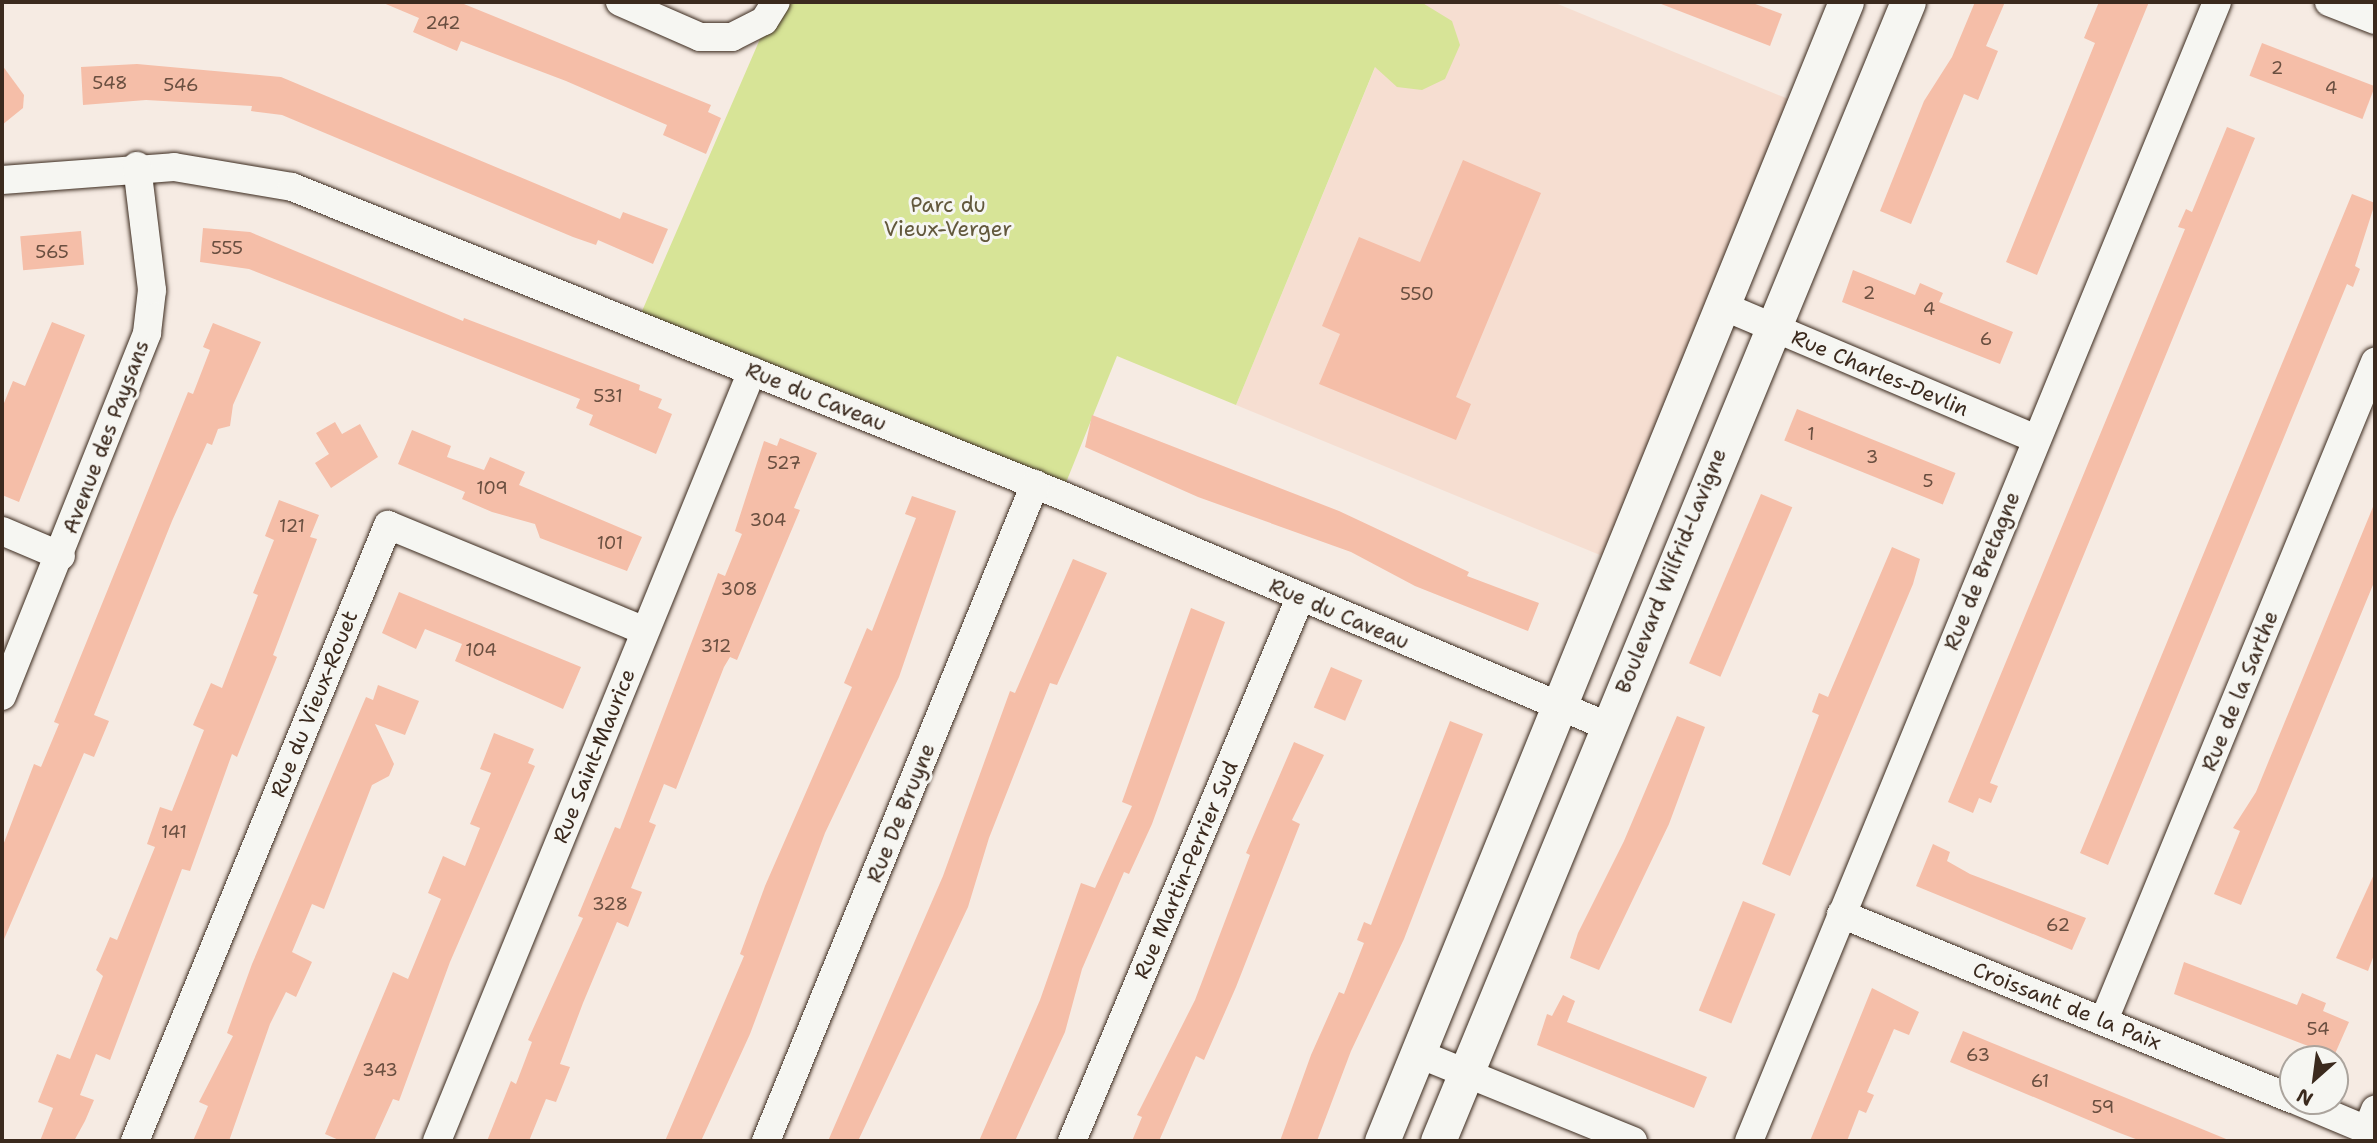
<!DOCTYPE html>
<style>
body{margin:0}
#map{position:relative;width:2377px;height:1143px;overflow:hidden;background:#f6ebe3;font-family:"Shantell Sans",sans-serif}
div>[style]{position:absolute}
.built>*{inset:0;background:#f6ded1}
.green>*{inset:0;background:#d7e497}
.building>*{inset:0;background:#f5bea8;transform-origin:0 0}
.roads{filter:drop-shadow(0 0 2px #3b2a1e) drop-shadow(0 0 2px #3b2a1e)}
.minor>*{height:28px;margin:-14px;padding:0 14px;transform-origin:14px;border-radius:14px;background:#f6f6f2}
.major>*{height:35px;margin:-17.5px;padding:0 17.5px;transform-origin:17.5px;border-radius:17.5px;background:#f6f6f2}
span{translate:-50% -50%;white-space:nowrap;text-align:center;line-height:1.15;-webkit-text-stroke:6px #f6f6f2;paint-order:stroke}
.number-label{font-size:18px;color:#6a4f40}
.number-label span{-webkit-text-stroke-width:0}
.park-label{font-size:21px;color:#62583c}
.street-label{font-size:21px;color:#3b2a1e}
.frame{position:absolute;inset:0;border:4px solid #3b2a1e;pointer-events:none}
.north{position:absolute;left:2279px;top:1045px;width:70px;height:70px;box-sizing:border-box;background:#f6f6f2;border:2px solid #aba49d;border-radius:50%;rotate:208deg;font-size:19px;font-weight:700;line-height:28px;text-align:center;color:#3b2a1e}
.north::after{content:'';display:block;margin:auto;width:24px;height:32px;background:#3b2a1e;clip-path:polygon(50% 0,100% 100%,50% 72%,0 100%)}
</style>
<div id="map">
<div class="built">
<i style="clip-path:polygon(1402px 2px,1553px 2px,1805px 106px,1617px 562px,1236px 405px)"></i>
</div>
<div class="green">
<i style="clip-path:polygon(776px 2px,1421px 2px,1452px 21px,1460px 45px,1445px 79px,1422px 90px,1397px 87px,1375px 67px,1236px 405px,1117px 356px,1061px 495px,636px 325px)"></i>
</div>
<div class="building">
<i style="clip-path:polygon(381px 2px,459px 2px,711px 105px,708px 112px,721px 118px,706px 154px,663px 135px,667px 125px,566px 81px,461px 41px,457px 51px,413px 32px,419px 18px)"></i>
<i style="clip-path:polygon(1656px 2px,1750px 2px,1782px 14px,1770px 46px)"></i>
<i style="clip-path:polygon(1975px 2px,2005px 2px,1986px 46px,1998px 51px,1978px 100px,1964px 94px,1911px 224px,1880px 211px,1924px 101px,1952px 57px)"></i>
<i style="clip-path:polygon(2099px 2px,2149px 2px,2037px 275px,2006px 262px,2095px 43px,2084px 38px)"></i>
<i style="left:2262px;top:43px;width:121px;height:35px;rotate:21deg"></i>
<i style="clip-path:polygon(137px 64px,281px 77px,620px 219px,623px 212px,668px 229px,653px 264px,598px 240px,596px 245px,573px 237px,282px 115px,251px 111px,252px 106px,146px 100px,83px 105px,81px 67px)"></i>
<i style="clip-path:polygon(2px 65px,24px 95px,23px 108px,2px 125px)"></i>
<i style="clip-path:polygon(2227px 127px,2255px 138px,1990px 783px,1998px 786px,1991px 803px,1979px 798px,1973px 813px,1948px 802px,2185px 229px,2178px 227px,2186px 209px,2192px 212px)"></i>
<i style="clip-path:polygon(1463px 160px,1541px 193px,1456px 397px,1471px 404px,1456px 440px,1319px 384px,1340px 334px,1322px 326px,1359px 237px,1420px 262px)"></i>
<i style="clip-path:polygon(2352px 194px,2375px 203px,2355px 266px,2360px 269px,2353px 287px,2347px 284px,2108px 865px,2080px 853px)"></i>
<i style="clip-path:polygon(203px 228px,250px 232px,463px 321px,464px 318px,640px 385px,639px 390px,662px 399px,658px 408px,672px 414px,656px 454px,589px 425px,593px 415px,576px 408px,580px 399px,249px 269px,200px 262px)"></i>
<i style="left:81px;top:231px;width:34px;height:61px;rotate:85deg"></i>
<i style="clip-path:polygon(1853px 270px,1915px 295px,1920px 283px,1943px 293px,1939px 302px,2013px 332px,2000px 364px,1842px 302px)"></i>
<i style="clip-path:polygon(52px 322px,85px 335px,19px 502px,2px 495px,2px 408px,13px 381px,25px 386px)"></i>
<i style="clip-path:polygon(213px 323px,261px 342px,233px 405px,230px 426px,218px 429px,212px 445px,207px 443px,172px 521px,94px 715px,109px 721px,94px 757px,84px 753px,2px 944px,2px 848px,34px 764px,41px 767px,59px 724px,54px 722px,188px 392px,193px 394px,210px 350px,203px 347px)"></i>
<i style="left:1797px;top:409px;width:171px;height:34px;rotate:22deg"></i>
<i style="clip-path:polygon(1092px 415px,1339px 511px,1469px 572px,1467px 576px,1539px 603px,1528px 631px,1415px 586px,1351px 552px,1198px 497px,1085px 447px)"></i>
<i style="clip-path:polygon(335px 422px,342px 434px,360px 424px,378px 457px,331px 488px,315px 463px,329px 454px,316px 433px)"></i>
<i style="clip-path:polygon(412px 430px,451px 446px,447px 457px,484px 470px,490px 457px,525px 472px,519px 485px,642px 537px,627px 571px,540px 538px,535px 524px,492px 512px,462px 499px,465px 492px,398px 464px)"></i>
<i style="clip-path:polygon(780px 438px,817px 453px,794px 508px,800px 510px,737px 660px,730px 657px,724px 667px,676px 789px,664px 784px,649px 822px,656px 825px,631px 888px,642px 892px,628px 927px,617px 922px,583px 1003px,560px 1064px,570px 1067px,556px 1102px,546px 1099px,529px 1141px,487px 1141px,511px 1081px,516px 1084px,532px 1042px,528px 1040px,583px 918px,578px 916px,615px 827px,620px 829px,718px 573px,725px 576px,742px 534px,735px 531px,764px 441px,777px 446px)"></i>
<i style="left:1761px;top:494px;width:34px;height:184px;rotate:23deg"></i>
<i style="clip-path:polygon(912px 496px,956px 511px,899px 677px,825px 833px,750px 1034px,701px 1141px,665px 1141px,744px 956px,740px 954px,765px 886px,852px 687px,844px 683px,867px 628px,872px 631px,916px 518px,905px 514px)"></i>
<i style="clip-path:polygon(279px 500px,319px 515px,310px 537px,317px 539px,273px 655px,277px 657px,237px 757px,232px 754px,190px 871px,182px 869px,110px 1060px,96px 1054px,80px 1095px,94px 1100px,85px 1121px,74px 1141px,40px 1141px,53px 1108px,38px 1102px,57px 1054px,70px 1059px,103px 976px,96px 970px,110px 937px,117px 940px,155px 847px,147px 844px,160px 807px,172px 811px,204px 730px,193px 725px,211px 683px,222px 688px,258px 595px,253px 593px,274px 540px,265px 536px)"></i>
<i style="clip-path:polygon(2375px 502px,2375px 580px,2241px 905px,2214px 894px,2240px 831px,2233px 828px,2256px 792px)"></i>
<i style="clip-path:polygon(1892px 547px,1920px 559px,1913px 584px,1790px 876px,1762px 864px,1819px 715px,1812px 712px,1819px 693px,1828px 697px)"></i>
<i style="clip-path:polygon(1073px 559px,1107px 573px,1057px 685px,1050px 683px,989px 838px,968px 907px,858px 1141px,828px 1141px,943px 876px,1010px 691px,1015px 693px)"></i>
<i style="clip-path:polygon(399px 592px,581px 667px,563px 709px,455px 661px,462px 644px,425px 629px,416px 649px,382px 633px)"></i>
<i style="clip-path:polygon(1191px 608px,1225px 622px,1152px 824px,1129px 874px,1124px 872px,1082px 969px,1065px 1032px,1015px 1141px,979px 1141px,1040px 1000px,1081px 883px,1095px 888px,1132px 806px,1122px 802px)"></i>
<i style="left:1331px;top:667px;width:34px;height:44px;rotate:23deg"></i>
<i style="clip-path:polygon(378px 685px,419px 701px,405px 735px,375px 724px,394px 764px,389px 776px,372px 785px,324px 909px,312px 904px,292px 952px,312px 962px,296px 997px,286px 992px,270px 1024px,229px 1141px,193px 1141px,208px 1106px,199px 1102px,233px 1036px,227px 1033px,252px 964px,366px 697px,373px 700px)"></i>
<i style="clip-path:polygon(1677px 716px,1705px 727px,1669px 824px,1599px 970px,1570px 958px,1578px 933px,1624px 841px)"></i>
<i style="clip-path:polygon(1450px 721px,1483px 734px,1404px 939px,1351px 1051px,1317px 1141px,1280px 1141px,1311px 1055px,1339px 992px,1344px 994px,1364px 943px,1357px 940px,1364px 922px,1371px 925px)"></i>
<i style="clip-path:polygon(494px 733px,534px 749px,528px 763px,535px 766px,450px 962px,399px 1101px,393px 1099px,374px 1141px,341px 1141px,325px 1134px,393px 972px,408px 979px,441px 899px,428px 893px,443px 856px,465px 866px,480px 828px,470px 824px,491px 773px,480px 769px)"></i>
<i style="clip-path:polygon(1294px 742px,1324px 755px,1292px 820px,1300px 824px,1236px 987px,1204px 1060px,1196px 1056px,1159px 1141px,1132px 1141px,1142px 1117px,1137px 1115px,1195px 1000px,1250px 855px,1246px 853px)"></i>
<i style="clip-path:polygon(1933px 844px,1950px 852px,1947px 861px,1970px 874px,2086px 918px,2072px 950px,1916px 886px)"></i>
<i style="clip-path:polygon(2375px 872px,2375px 952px,2368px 971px,2336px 958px)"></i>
<i style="left:1743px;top:901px;width:35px;height:118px;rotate:22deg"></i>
<i style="clip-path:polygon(2184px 962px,2297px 1005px,2302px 993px,2326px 1003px,2323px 1011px,2349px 1022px,2334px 1056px,2174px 994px)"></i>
<i style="clip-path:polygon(1872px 988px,1919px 1012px,1909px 1035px,1894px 1029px,1867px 1092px,1874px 1095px,1866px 1113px,1859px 1110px,1847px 1141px,1810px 1141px)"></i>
<i style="clip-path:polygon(1563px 995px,1575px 1001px,1567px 1022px,1707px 1077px,1694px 1108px,1537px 1045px,1547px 1014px,1552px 1016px)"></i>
<i style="clip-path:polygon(1963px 1031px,2231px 1141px,2141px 1141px,2117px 1132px,1950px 1062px)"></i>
</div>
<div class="roads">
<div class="minor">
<i style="left:620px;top:2px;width:87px;rotate:23.6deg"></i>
<i style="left:700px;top:37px;width:32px"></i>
<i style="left:732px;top:37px;width:36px;rotate:-27deg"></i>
<i style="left:764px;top:21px;width:22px;rotate:-58deg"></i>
<i style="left:2329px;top:2px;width:49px;rotate:21.4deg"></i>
<i style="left:2px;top:180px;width:172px;rotate:-4.3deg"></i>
<i style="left:174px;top:167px;width:120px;rotate:9.6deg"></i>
<i style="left:292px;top:187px;width:828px;rotate:21.83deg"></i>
<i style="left:1061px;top:495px;width:593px;rotate:22.93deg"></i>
<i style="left:1723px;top:306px;width:340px;rotate:23deg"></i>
<i style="left:2px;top:531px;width:64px;rotate:23deg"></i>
<i style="left:2px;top:696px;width:391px;rotate:-68.2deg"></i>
<i style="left:147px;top:333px;width:43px;rotate:-83.4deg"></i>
<i style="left:152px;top:290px;width:125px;rotate:-96.9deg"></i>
<i style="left:1841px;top:914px;width:488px;rotate:22.3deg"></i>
<i style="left:2104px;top:1020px;width:712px;rotate:-67.62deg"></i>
<i style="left:1419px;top:1054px;width:231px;rotate:22.1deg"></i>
<i style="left:2298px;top:1101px;width:75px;rotate:22.8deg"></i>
<i style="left:2367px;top:1130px;width:22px;rotate:-68deg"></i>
<i style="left:135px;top:1141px;width:666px;rotate:-67.67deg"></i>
<i style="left:388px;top:525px;width:278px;rotate:22.4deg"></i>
<i style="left:437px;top:1141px;width:832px;rotate:-67.75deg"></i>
<i style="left:766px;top:1141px;width:710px;rotate:-67.73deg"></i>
<i style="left:1072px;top:1141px;width:589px;rotate:-67.22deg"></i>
<i style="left:1749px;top:1141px;width:1231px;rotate:-67.66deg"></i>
</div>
<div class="major">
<i style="left:1382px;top:1141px;width:1230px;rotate:-67.84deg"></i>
<i style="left:1438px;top:1141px;width:1232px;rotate:-67.58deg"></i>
</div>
</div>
<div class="number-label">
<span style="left:443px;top:23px">242</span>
<span style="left:2277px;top:68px">2</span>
<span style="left:110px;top:83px">548</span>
<span style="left:181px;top:85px">546</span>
<span style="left:2331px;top:88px">4</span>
<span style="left:227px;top:248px">555</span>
<span style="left:52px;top:252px">565</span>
<span style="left:1869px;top:293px">2</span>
<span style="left:1417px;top:294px">550</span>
<span style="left:1929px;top:309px">4</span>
<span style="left:1986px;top:339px">6</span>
<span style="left:608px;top:396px">531</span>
<span style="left:1811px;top:434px">1</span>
<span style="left:1872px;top:457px">3</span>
<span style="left:784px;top:463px">527</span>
<span style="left:1928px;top:481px">5</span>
<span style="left:492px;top:488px">109</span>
<span style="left:768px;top:520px">304</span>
<span style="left:292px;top:526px">121</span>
<span style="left:610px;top:543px">101</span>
<span style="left:739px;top:589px">308</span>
<span style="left:716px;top:646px">312</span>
<span style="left:481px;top:650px">104</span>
<span style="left:174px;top:832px">141</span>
<span style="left:610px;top:904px">328</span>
<span style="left:2058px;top:925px">62</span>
<span style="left:2318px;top:1029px">54</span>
<span style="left:1978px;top:1055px">63</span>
<span style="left:380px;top:1070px">343</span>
<span style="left:2040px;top:1081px">61</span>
<span style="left:2103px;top:1107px">59</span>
</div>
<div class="park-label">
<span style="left:948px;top:217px">Parc du<br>Vieux-Verger</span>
</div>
<div class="street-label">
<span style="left:1880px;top:373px;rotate:23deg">Rue Charles-Devlin</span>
<span style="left:816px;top:397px;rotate:22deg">Rue du Caveau</span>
<span style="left:106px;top:437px;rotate:-69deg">Avenue des Paysans</span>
<span style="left:1671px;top:571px;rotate:-68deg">Boulevard Wilfrid-Lavigne</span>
<span style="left:1982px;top:571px;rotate:-68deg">Rue de Bretagne</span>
<span style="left:1339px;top:614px;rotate:23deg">Rue du Caveau</span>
<span style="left:2240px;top:691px;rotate:-68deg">Rue de la Sarthe</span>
<span style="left:314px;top:704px;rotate:-68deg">Rue du Vieux-Rouet</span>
<span style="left:594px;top:756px;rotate:-68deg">Rue Saint-Maurice</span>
<span style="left:901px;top:813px;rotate:-68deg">Rue De Bruyne</span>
<span style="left:1186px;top:870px;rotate:-67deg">Rue Martin-Perrier Sud</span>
<span style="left:2067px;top:1006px;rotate:22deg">Croissant de la Paix</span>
</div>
<div class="frame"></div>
<div class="north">N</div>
</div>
